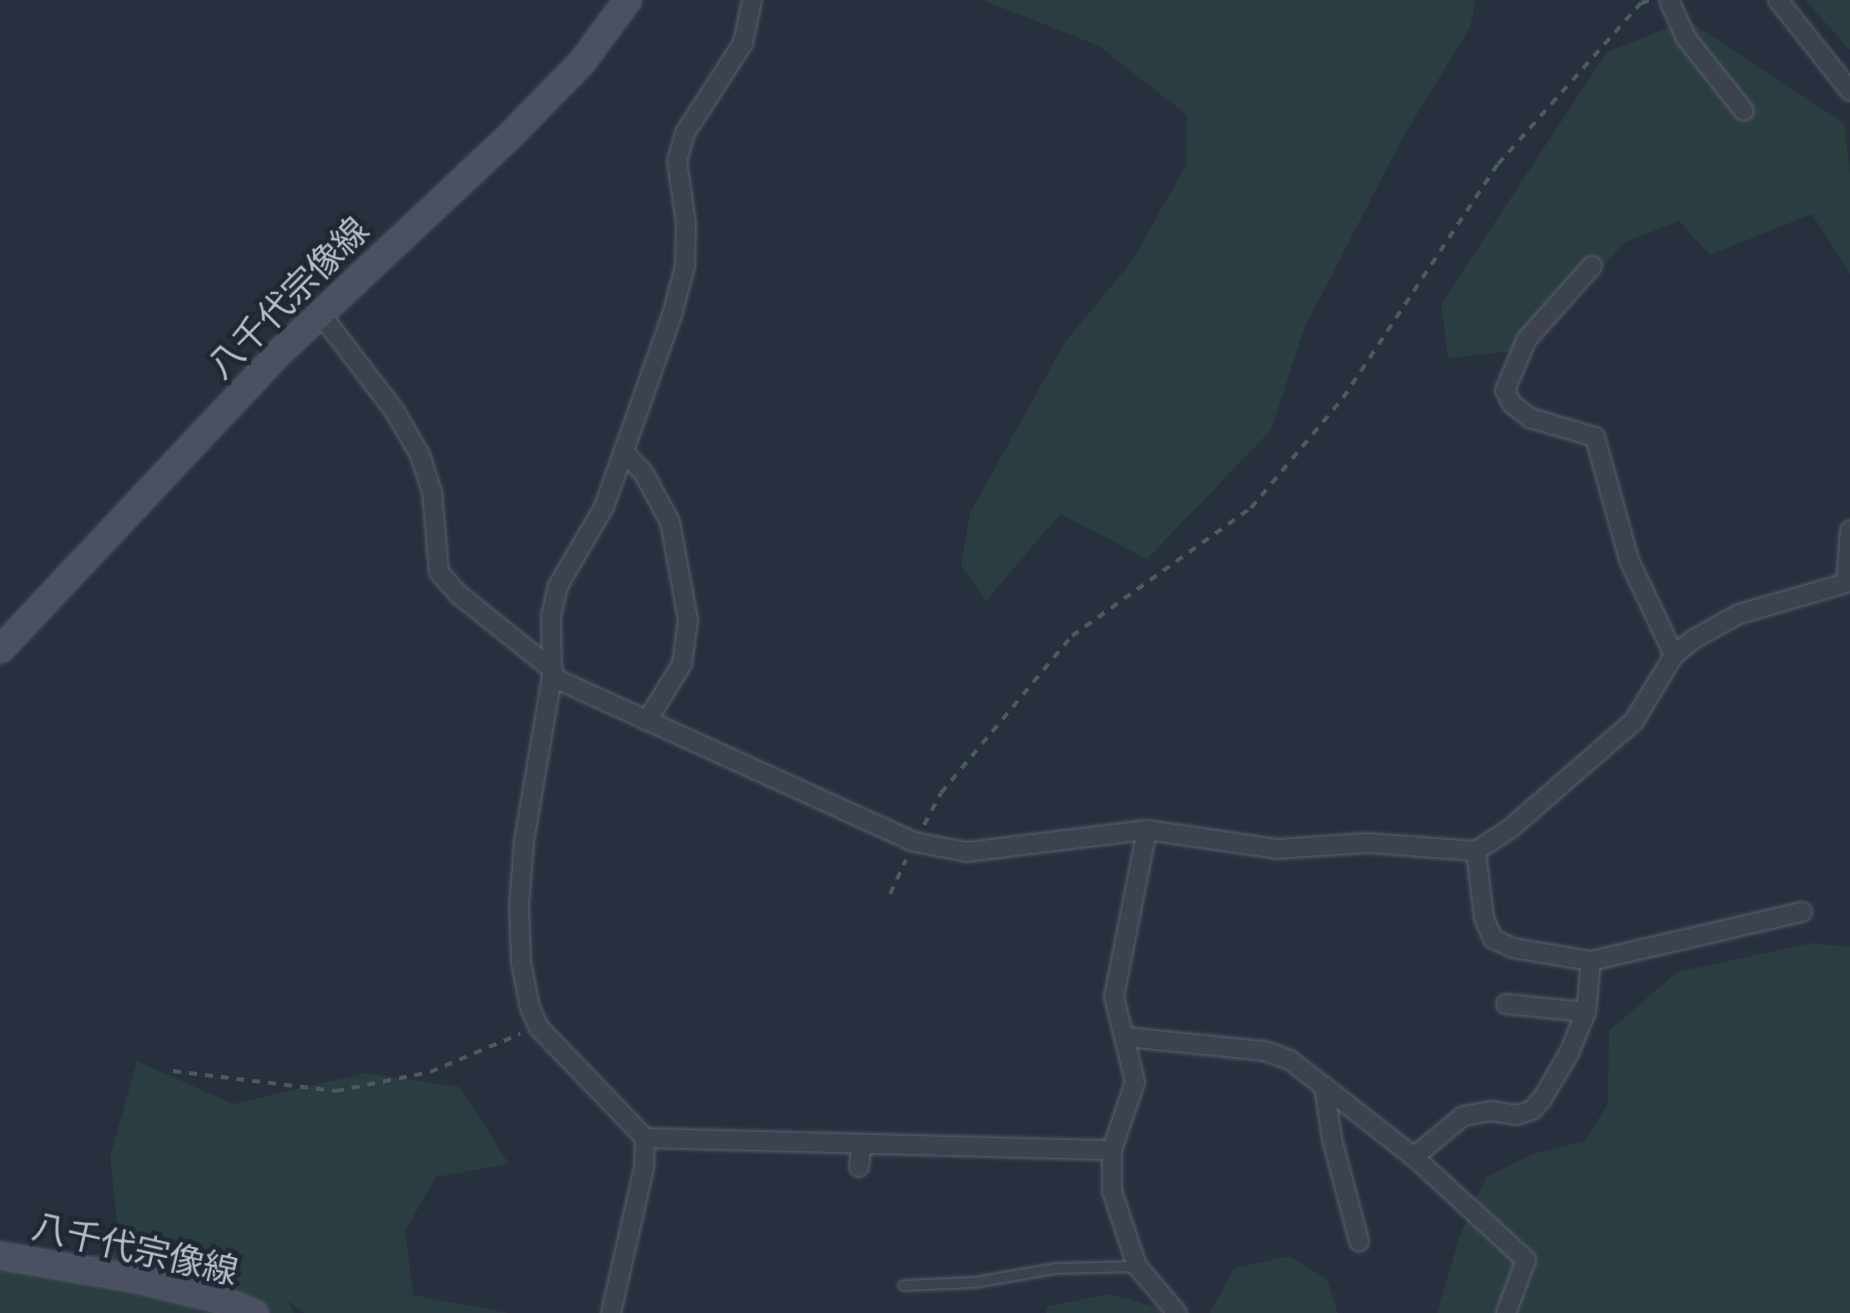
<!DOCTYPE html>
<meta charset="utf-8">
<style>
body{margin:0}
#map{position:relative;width:1850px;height:1313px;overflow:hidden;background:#28303e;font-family:Poppins,"Noto Sans JP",sans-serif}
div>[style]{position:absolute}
.green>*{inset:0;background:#2b3d40}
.path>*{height:4px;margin-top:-2px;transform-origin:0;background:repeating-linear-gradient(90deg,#4a5a5e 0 8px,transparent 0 16px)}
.roads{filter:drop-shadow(0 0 2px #5a606c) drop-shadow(0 0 2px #5a606c)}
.lane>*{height:9px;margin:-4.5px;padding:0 4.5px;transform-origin:4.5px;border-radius:4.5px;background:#3c424e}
.street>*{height:18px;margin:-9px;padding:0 9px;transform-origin:9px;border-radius:9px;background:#3c424e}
.secondary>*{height:25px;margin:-12.5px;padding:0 12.5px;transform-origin:12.5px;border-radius:12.5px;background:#4b5161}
span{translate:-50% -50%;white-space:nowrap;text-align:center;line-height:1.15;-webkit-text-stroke:9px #212733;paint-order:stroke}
.street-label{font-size:35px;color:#b8bec9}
</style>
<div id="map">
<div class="green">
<i style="clip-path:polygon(983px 0,1476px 0,1470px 27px,1402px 139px,1304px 329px,1271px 430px,1147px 559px,1060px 514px,986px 601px,961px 566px,970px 513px,1065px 342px,1132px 261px,1186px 165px,1187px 115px,1099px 46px)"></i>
<i style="clip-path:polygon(1805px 0,1850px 0,1850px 50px)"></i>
<i style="clip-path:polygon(1688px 20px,1844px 123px,1850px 172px,1850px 274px,1812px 214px,1710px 255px,1679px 221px,1625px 242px,1525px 350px,1448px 358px,1441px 304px,1607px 52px)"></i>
<i style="clip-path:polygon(1812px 943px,1850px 947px,1850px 1313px,1437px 1313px,1459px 1238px,1486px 1177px,1533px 1154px,1585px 1141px,1608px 1103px,1609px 1031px,1677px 972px)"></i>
<i style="clip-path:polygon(137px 1061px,233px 1104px,366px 1073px,460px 1087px,509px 1164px,436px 1177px,405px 1231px,413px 1295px,509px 1313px,305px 1313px,288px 1301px,294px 1313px,0 1313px,0 1269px,120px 1251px,110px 1157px)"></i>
<i style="clip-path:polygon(1289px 1256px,1327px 1279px,1338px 1313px,1210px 1313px,1234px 1268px)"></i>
<i style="clip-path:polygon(1110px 1294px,1176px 1313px,1046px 1313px,1048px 1306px)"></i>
</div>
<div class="path">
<i style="left:924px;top:825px;width:36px;rotate:-62deg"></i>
<i style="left:941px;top:793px;width:204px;rotate:-50.2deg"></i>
<i style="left:1072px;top:636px;width:220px;rotate:-35.6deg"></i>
<i style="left:1251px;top:508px;width:143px;rotate:-50.1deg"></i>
<i style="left:1343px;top:398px;width:281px;rotate:-56.5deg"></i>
<i style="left:1498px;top:164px;width:215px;rotate:-48.4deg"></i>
<i style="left:1641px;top:3px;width:10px;rotate:-17deg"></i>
<i style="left:890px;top:894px;width:38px;rotate:-65deg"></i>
<i style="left:173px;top:1071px;width:164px;rotate:7deg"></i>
<i style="left:336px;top:1091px;width:96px;rotate:-11.4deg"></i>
<i style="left:430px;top:1072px;width:98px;rotate:-22.9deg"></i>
</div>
<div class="roads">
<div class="lane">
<i style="left:903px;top:1285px;width:71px;rotate:-2.4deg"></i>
<i style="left:974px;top:1282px;width:82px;rotate:-9.8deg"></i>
<i style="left:1055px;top:1268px;width:82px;rotate:-1.4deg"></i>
</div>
<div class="street">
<i style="left:1669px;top:0;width:42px;rotate:65.9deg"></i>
<i style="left:1686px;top:38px;width:93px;rotate:51.5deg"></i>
<i style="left:1778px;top:0;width:116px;rotate:51.6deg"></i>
<i style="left:1592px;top:266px;width:98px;rotate:131.7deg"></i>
<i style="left:1527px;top:339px;width:56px;rotate:113.3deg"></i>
<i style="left:1505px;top:390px;width:16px;rotate:63deg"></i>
<i style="left:1512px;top:404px;width:23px;rotate:38deg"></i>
<i style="left:1530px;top:418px;width:68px;rotate:16.3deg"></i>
<i style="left:1595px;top:437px;width:128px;rotate:74.5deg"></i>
<i style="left:1629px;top:560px;width:105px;rotate:64.7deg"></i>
<i style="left:319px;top:312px;width:123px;rotate:52.6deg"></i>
<i style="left:394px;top:410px;width:52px;rotate:60deg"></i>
<i style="left:420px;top:455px;width:38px;rotate:72deg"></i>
<i style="left:432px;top:491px;width:81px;rotate:85.1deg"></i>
<i style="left:439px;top:572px;width:28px;rotate:49deg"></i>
<i style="left:457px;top:593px;width:123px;rotate:38.7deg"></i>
<i style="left:623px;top:452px;width:28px;rotate:45deg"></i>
<i style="left:643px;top:472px;width:57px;rotate:61.6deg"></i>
<i style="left:670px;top:522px;width:100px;rotate:79.6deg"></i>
<i style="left:688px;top:620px;width:44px;rotate:97.8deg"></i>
<i style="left:682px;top:664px;width:67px;rotate:121.6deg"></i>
<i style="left:1846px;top:582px;width:52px;rotate:-85.6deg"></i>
<i style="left:552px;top:677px;width:398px;rotate:24.5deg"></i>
<i style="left:914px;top:842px;width:54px;rotate:10.7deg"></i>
<i style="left:967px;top:852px;width:181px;rotate:-7deg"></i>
<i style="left:1147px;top:830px;width:131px;rotate:8.3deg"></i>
<i style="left:1277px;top:849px;width:90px;rotate:-3.8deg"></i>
<i style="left:1367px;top:843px;width:109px;rotate:4.2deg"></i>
<i style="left:1476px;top:851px;width:42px;rotate:-33.3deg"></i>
<i style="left:1511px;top:828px;width:163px;rotate:-41deg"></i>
<i style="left:1634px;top:721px;width:77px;rotate:-58.8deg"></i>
<i style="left:1674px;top:655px;width:26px;rotate:-39deg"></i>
<i style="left:1694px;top:639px;width:51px;rotate:-29.1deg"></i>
<i style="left:1739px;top:614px;width:116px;rotate:-16.1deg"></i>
<i style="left:1147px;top:830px;width:170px;rotate:101.2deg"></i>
<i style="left:1114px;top:997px;width:88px;rotate:76.1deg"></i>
<i style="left:1135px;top:1082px;width:72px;rotate:108.7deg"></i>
<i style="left:1112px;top:1150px;width:41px;rotate:90deg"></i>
<i style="left:1112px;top:1191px;width:79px;rotate:71.6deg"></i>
<i style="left:1137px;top:1266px;width:62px;rotate:49.6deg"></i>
<i style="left:1476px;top:851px;width:67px;rotate:83.2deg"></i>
<i style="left:1484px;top:918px;width:23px;rotate:67deg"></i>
<i style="left:1493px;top:939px;width:22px;rotate:24deg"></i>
<i style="left:1513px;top:948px;width:79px;rotate:9.5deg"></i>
<i style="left:1591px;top:961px;width:217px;rotate:-13.1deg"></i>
<i style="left:1506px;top:1004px;width:80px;rotate:5.7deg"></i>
<i style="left:1126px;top:1037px;width:140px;rotate:5.8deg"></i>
<i style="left:1265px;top:1051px;width:27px;rotate:20deg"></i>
<i style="left:1290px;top:1060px;width:157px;rotate:38deg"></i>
<i style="left:1414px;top:1157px;width:152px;rotate:42.6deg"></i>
<i style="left:1526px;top:1260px;width:57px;rotate:110.7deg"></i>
<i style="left:1324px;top:1086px;width:54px;rotate:81.4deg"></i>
<i style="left:1332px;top:1139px;width:106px;rotate:75.2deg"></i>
<i style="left:645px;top:1138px;width:467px;rotate:1.5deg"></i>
<i style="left:1414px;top:1157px;width:64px;rotate:-39.9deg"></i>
<i style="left:1463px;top:1116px;width:27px;rotate:-10deg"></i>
<i style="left:1490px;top:1111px;width:27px;rotate:8deg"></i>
<i style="left:1517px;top:1115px;width:16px;rotate:-18deg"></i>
<i style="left:1532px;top:1110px;width:15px;rotate:-48deg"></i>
<i style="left:1542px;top:1099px;width:53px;rotate:-59.6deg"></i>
<i style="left:1569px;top:1053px;width:44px;rotate:-67.5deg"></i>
<i style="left:1586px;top:1012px;width:51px;rotate:-84.4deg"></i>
<i style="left:859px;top:1167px;width:23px;rotate:-83deg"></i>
<i style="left:611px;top:1313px;width:149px;rotate:-77.2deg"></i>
<i style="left:644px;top:1168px;width:30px;rotate:-88deg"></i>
<i style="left:645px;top:1138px;width:153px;rotate:-133.9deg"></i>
<i style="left:539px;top:1028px;width:22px;rotate:-114deg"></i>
<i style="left:530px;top:1008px;width:47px;rotate:-101.1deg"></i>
<i style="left:521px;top:962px;width:56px;rotate:-92deg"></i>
<i style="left:519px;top:906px;width:64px;rotate:-85.5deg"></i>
<i style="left:524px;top:842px;width:167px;rotate:-80.4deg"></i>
<i style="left:552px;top:677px;width:61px;rotate:-90.9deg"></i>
<i style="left:551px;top:616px;width:31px;rotate:-77deg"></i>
<i style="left:558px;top:586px;width:91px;rotate:-59.8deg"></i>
<i style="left:604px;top:507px;width:204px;rotate:-70.5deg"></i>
<i style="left:672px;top:315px;width:51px;rotate:-75.1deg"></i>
<i style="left:685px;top:266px;width:43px;rotate:-88.7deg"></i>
<i style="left:686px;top:223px;width:63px;rotate:-98.3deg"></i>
<i style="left:677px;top:161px;width:29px;rotate:-74deg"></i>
<i style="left:685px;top:133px;width:107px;rotate:-57.2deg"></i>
<i style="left:743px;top:43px;width:44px;rotate:-78.2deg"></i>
</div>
<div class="secondary">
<i style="left:0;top:649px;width:409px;rotate:-46.8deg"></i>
<i style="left:280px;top:351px;width:318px;rotate:-43.2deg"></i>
<i style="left:512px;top:133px;width:100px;rotate:-45.8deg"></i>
<i style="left:582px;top:61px;width:76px;rotate:-53.6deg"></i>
<i style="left:0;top:1255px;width:141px;rotate:9.8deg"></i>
<i style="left:139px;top:1279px;width:79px;rotate:13.9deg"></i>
<i style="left:216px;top:1298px;width:41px;rotate:21.5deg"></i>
</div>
</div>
<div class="street-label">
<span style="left:288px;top:298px;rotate:-45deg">八千代宗像線</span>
<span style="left:135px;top:1249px;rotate:13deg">八千代宗像線</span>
</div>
</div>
